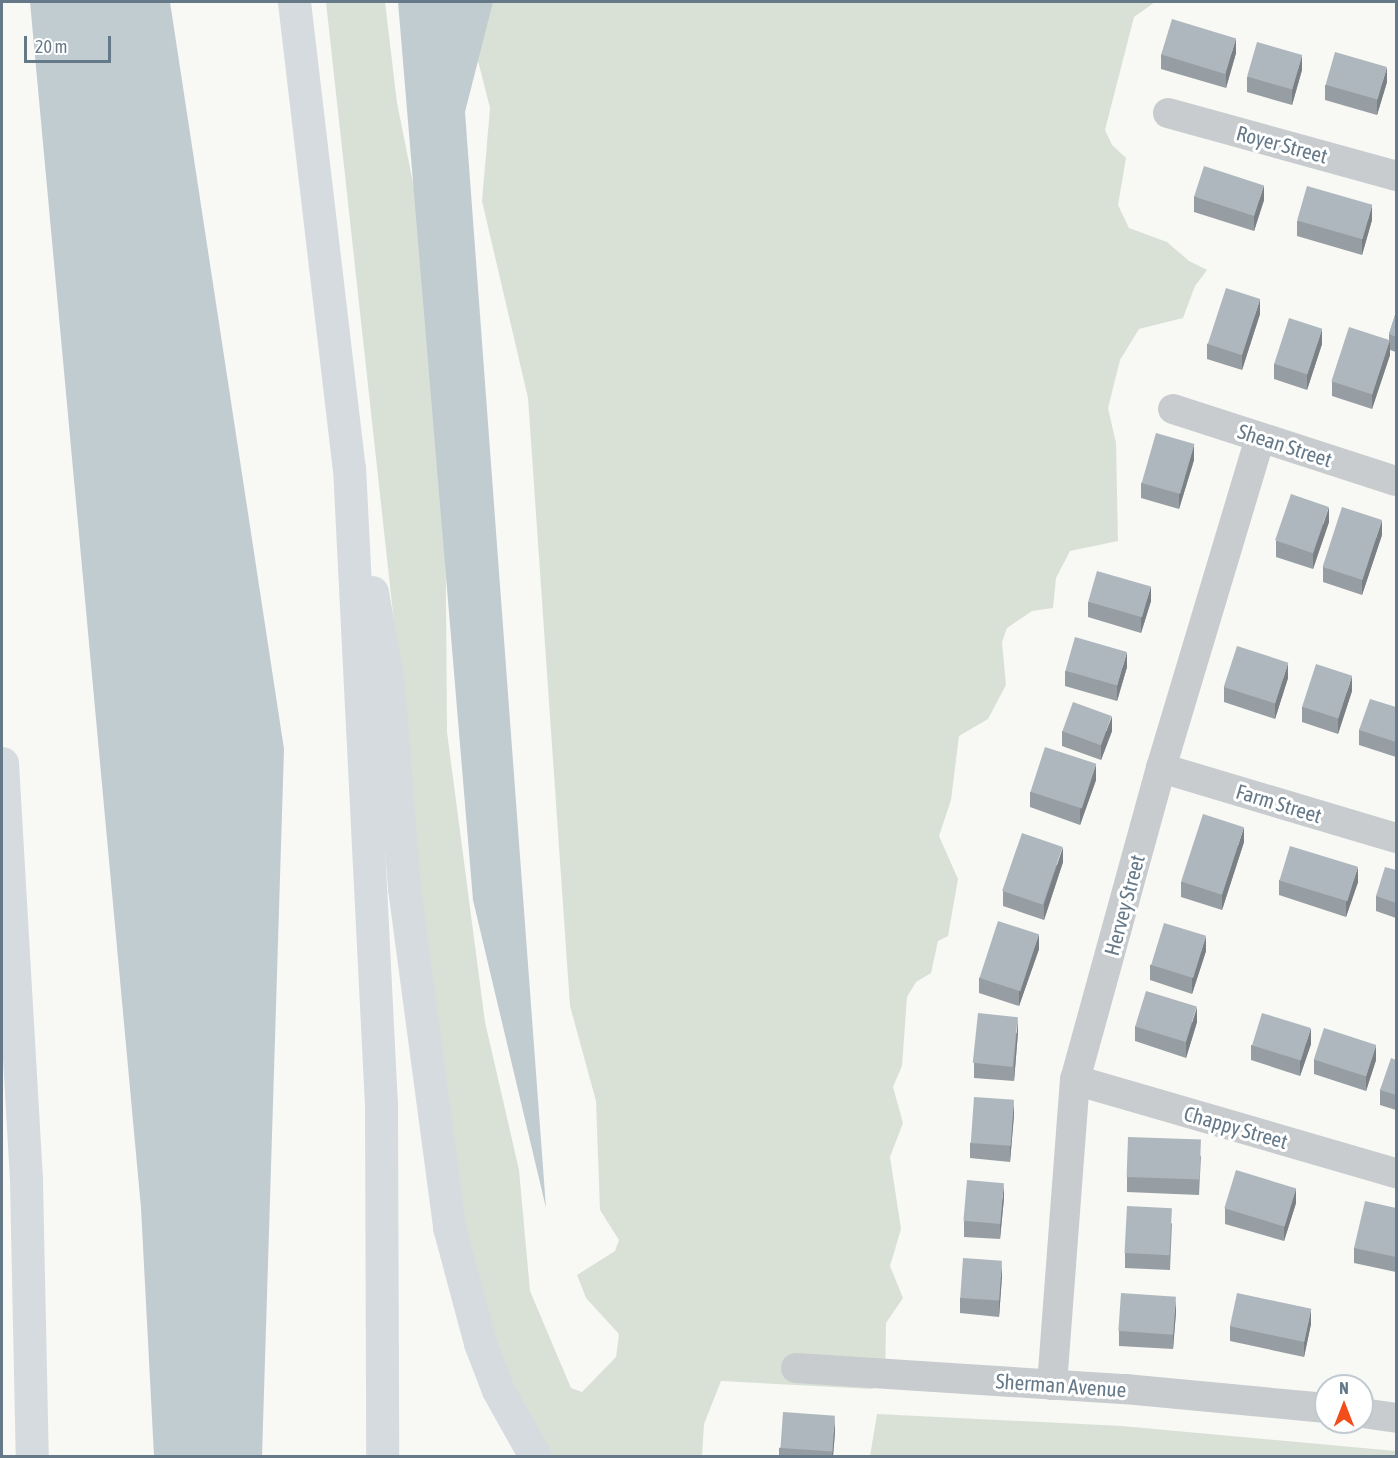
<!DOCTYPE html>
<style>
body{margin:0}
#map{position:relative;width:1398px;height:1458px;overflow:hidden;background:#f8f8f5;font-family:"Asap Condensed",sans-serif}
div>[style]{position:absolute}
.green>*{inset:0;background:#d9e1d6}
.water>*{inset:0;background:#c1ccd1}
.street>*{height:30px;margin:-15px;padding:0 15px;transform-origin:15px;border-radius:15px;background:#c8cccf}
.highway>*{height:33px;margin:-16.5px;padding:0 16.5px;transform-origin:16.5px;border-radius:16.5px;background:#d6dbdf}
.wall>*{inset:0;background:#969da3}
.shaded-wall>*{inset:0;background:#7a8084}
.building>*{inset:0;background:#aeb7bd;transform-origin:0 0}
span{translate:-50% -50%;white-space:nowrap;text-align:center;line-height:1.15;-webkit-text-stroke:6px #fff;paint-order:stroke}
.street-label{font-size:21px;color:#657989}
.frame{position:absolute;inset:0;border:3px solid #657989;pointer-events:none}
.north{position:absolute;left:1314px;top:1374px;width:60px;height:60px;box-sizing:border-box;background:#fff;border:2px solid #c1c9d0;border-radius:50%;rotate:0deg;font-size:16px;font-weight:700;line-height:24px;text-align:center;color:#657989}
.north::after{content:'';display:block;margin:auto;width:21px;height:27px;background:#f24e1b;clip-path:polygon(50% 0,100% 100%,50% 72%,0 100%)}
.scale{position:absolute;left:24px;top:36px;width:87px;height:27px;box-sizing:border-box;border:3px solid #657989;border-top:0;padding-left:8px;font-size:18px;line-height:21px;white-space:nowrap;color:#657989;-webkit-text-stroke:4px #fff;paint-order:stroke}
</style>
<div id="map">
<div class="green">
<i style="clip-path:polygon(326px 2px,385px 2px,397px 103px,444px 337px,447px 732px,485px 1022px,519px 1170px,530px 1291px,571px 1388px,582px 1392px,616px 1357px,619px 1334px,586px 1298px,577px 1275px,615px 1251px,619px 1240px,600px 1210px,596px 1101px,570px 1006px,528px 398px,482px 201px,490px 108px,463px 2px,1155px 2px,1134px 17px,1105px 130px,1112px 145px,1126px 158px,1118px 205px,1129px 228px,1167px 242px,1189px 261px,1207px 270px,1195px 286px,1183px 318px,1139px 329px,1120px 360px,1108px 408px,1116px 443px,1118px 541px,1070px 551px,1056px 578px,1053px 608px,1032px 611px,1007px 628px,1002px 642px,1006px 685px,988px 719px,959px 736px,951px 800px,939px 836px,958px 879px,948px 936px,938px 941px,931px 973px,916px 982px,907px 997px,902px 1066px,893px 1087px,903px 1123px,890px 1157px,901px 1229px,890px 1266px,903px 1298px,886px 1323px,885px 1385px,871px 1389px,721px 1381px,704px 1424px,702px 1456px,533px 1456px,523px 1442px,433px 1137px,398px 659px)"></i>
<i style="clip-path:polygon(877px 1414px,1122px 1426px,1396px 1451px,1396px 1456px,870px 1456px)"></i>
</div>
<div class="water">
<i style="clip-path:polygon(30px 2px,170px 2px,284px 749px,262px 1456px,154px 1456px,141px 1208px)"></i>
<i style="clip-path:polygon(398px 2px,493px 2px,465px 112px,546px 1208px,473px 900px)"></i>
</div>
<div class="street">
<i style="left:1168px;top:113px;width:237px;rotate:15.4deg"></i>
<i style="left:1173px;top:409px;width:234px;rotate:17.9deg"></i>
<i style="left:1161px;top:768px;width:245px;rotate:16.6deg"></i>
<i style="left:1075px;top:1080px;width:334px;rotate:16.2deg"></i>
<i style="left:796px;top:1368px;width:330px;rotate:3.7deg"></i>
<i style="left:1125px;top:1389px;width:202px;rotate:5.4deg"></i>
<i style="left:1052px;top:1385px;width:306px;rotate:-85.7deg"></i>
<i style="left:1075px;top:1080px;width:324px;rotate:-74.6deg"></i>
<i style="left:1161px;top:768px;width:345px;rotate:-73.3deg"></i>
<i style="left:1362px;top:1413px;width:34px;rotate:8deg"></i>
</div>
<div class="highway">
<i style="left:294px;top:2px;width:468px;rotate:83.3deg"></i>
<i style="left:349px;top:467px;width:639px;rotate:87.13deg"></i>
<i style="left:381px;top:1105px;width:351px;rotate:89.8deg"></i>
<i style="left:372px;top:592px;width:93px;rotate:80.1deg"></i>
<i style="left:388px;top:684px;width:205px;rotate:85.5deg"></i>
<i style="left:404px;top:888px;width:342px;rotate:82.4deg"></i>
<i style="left:449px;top:1227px;width:120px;rotate:75deg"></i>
<i style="left:480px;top:1343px;width:50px;rotate:69deg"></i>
<i style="left:498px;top:1390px;width:76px;rotate:60.7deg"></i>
<i style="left:2px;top:763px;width:419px;rotate:86.7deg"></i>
<i style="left:26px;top:1181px;width:275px;rotate:88.8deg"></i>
</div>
<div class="wall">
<i style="clip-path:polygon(1236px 53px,1226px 88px,1161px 69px,1161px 54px)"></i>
<i style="clip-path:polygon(1302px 70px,1292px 105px,1247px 92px,1247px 77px)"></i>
<i style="clip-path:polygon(1387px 82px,1377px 115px,1325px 100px,1325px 85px)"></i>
<i style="clip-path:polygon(1194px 196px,1264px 200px,1254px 231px,1194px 212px)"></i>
<i style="clip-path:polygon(1372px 220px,1362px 255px,1297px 236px,1297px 221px)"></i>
<i style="clip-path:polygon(1396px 312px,1396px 352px,1390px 350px,1390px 355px,1372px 409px,1332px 396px,1332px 381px,1389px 340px,1389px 334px)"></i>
<i style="clip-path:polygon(1260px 314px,1242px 370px,1207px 359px,1207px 344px)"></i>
<i style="clip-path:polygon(1322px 344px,1307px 390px,1274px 379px,1274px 364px)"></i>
<i style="clip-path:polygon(1194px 460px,1179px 509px,1141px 498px,1141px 483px)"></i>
<i style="clip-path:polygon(1329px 522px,1313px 569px,1276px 557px,1276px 541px)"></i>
<i style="clip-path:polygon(1382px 535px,1362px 595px,1323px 582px,1323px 567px)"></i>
<i style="clip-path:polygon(1151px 601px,1141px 633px,1088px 617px,1088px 602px)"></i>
<i style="clip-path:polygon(1127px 667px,1117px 701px,1065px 686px,1065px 671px)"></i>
<i style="clip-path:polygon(1288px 678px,1275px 719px,1224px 702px,1224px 687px)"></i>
<i style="clip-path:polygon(1352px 691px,1338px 734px,1302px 722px,1302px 707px)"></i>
<i style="clip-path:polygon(1396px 707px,1396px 757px,1359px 745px,1359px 730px)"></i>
<i style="clip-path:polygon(1062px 731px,1112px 731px,1101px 760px,1062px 746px)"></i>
<i style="clip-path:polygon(1096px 780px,1080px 825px,1030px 807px,1030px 792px)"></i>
<i style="clip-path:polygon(1244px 842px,1222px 910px,1181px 897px,1181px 882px)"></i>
<i style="clip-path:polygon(1063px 862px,1044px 920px,1003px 906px,1003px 891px)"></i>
<i style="clip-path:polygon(1396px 870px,1396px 918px,1376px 911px,1376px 896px)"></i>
<i style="clip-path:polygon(1279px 880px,1358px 882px,1346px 917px,1279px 895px)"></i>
<i style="clip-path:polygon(1039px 949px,1019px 1006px,979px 993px,979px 978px)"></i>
<i style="clip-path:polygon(1206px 951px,1192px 994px,1150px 980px,1150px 965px)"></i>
<i style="clip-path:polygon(1197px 1022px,1186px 1058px,1135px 1041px,1135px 1026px)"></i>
<i style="clip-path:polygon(1018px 1032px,1014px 1081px,974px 1078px,974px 1063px)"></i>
<i style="clip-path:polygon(1311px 1044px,1300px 1076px,1251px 1060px,1251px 1045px)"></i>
<i style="clip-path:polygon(1314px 1059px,1376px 1060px,1366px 1091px,1314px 1074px)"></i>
<i style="clip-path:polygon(1396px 1060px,1396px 1110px,1380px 1105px,1380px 1090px)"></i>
<i style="clip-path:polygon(1014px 1115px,1010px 1162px,970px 1158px,970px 1143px)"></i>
<i style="clip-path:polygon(1201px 1156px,1199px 1195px,1127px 1192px,1127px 1177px)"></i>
<i style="clip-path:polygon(1004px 1198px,1000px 1239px,964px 1237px,964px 1221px)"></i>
<i style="clip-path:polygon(1296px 1203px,1284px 1241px,1225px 1224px,1225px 1208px)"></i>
<i style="clip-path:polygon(1396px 1208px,1396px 1272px,1354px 1263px,1354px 1248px)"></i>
<i style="clip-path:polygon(1172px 1223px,1170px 1270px,1125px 1268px,1125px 1253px)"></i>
<i style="clip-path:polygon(1002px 1276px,999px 1317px,960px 1313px,960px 1298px)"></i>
<i style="clip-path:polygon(1176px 1312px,1173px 1349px,1119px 1346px,1119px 1331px)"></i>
<i style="clip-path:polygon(1311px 1324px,1304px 1357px,1230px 1341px,1230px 1326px)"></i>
<i style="clip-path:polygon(835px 1432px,833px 1456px,779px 1456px,779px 1448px)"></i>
</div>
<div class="shaded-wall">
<i style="clip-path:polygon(1236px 38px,1236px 53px,1226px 88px,1226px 72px)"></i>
<i style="clip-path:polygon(1302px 55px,1302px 70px,1292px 105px,1292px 90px)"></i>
<i style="clip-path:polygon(1387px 67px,1387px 82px,1377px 115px,1377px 100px)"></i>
<i style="clip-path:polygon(1264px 185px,1264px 200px,1254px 231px,1254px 216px)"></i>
<i style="clip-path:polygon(1372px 205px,1372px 220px,1362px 255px,1362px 240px)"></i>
<i style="clip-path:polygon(1260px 299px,1260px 314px,1242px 370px,1242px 355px)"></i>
<i style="clip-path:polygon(1322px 329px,1322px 344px,1307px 390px,1307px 374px)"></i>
<i style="clip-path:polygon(1390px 340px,1390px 355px,1372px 409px,1372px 394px)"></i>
<i style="clip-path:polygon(1194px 444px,1194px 460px,1179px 509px,1179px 494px)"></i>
<i style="clip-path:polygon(1329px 507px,1329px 522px,1313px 569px,1313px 554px)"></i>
<i style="clip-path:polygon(1382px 520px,1382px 535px,1362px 595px,1362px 580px)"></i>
<i style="clip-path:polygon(1151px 586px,1151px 601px,1141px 633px,1141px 618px)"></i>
<i style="clip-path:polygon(1127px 652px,1127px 667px,1117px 701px,1117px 686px)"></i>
<i style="clip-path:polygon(1288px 663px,1288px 678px,1275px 719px,1275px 704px)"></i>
<i style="clip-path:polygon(1352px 676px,1352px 691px,1338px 734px,1338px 719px)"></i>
<i style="clip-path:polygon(1112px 716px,1112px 731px,1101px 760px,1101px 745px)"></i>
<i style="clip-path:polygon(1096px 764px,1096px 780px,1080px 825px,1080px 810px)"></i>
<i style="clip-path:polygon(1244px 827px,1244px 842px,1222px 910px,1222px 895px)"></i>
<i style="clip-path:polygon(1063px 847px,1063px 862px,1044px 920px,1044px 904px)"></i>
<i style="clip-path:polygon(1358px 867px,1358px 882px,1346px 917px,1346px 902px)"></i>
<i style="clip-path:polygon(1039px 934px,1039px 949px,1019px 1006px,1019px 991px)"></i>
<i style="clip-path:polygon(1206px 936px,1206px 951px,1192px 994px,1192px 979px)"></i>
<i style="clip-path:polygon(1197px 1007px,1197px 1022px,1186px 1058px,1186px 1042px)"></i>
<i style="clip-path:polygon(1018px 1017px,1018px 1032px,1014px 1081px,1014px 1066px)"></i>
<i style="clip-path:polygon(1311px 1028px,1311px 1044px,1300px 1076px,1300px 1061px)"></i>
<i style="clip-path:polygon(1376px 1045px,1376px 1060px,1366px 1091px,1366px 1076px)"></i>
<i style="clip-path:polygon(1014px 1100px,1014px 1115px,1010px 1162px,1010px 1147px)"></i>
<i style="clip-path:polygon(1004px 1183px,1004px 1198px,1000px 1239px,1000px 1224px)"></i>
<i style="clip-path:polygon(1296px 1188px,1296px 1203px,1284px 1241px,1284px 1226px)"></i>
<i style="clip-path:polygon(1002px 1261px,1002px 1276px,999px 1317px,999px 1302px)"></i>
<i style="clip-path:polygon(1176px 1297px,1176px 1312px,1173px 1349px,1173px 1334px)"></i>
<i style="clip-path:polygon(1311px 1309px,1311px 1324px,1304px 1357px,1304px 1342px)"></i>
<i style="clip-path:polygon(835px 1416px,835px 1432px,833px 1456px,832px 1456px)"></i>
</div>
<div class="building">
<i style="left:1172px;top:19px;width:67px;height:37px;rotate:17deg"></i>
<i style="left:1257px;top:42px;width:47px;height:36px;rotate:16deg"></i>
<i style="left:1335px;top:52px;width:54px;height:34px;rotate:16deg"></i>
<i style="left:1204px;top:166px;width:63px;height:32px;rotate:18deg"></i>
<i style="left:1307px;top:186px;width:68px;height:36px;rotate:16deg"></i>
<i style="left:1226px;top:288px;width:36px;height:59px;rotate:18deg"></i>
<i style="clip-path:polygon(1396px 312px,1396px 337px,1389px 334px)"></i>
<i style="left:1289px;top:318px;width:35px;height:48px;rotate:18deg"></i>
<i style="left:1349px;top:327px;width:43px;height:57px;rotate:18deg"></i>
<i style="left:1156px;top:433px;width:40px;height:52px;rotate:16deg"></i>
<i style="left:1291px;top:494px;width:40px;height:49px;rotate:19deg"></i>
<i style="left:1342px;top:507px;width:42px;height:63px;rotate:18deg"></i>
<i style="left:1097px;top:571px;width:56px;height:32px;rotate:16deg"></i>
<i style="left:1075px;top:637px;width:54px;height:35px;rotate:16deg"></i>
<i style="left:1237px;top:646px;width:54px;height:43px;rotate:18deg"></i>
<i style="left:1316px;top:664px;width:38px;height:45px;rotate:18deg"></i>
<i style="clip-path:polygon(1370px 699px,1396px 707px,1396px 742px,1359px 730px)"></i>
<i style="left:1073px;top:702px;width:41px;height:31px;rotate:20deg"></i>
<i style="left:1045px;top:747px;width:54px;height:47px;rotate:18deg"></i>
<i style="left:1203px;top:814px;width:43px;height:71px;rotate:18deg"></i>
<i style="left:1022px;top:833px;width:43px;height:61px;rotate:19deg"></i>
<i style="left:1290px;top:846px;width:71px;height:36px;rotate:17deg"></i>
<i style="clip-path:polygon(1385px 867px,1396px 870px,1396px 903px,1376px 896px)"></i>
<i style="left:998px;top:921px;width:43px;height:60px;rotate:18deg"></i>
<i style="left:1164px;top:923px;width:44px;height:44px;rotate:17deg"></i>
<i style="left:1146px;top:991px;width:53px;height:37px;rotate:17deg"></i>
<i style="left:978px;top:1013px;width:40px;height:50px;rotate:6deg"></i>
<i style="left:1262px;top:1013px;width:51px;height:34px;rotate:17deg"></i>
<i style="left:1324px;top:1028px;width:55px;height:33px;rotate:18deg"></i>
<i style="clip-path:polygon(1391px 1058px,1396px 1060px,1396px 1095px,1380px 1090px)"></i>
<i style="left:974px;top:1097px;width:40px;height:46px;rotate:4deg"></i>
<i style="left:1128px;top:1137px;width:73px;height:40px;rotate:2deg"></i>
<i style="left:1236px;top:1170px;width:63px;height:40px;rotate:17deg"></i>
<i style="left:967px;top:1180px;width:37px;height:41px;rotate:5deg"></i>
<i style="clip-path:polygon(1365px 1201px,1396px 1208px,1396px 1257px,1354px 1248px)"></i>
<i style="left:1127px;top:1206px;width:45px;height:47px;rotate:3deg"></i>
<i style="left:963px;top:1258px;width:39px;height:40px;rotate:4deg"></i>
<i style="left:1121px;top:1293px;width:55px;height:38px;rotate:4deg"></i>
<i style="left:1237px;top:1293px;width:76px;height:34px;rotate:12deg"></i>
<i style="left:783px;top:1412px;width:52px;height:36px;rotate:4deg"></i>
</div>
<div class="street-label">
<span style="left:1282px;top:144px;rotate:15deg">Royer Street</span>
<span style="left:1285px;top:445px;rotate:18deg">Shean Street</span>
<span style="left:1279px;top:803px;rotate:17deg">Farm Street</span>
<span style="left:1124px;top:905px;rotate:-75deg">Hervey Street</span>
<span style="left:1236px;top:1127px;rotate:16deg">Chappy Street</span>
<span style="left:1061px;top:1385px;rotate:4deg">Sherman Avenue</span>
</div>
<div class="frame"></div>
<div class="north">N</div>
<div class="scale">20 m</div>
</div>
